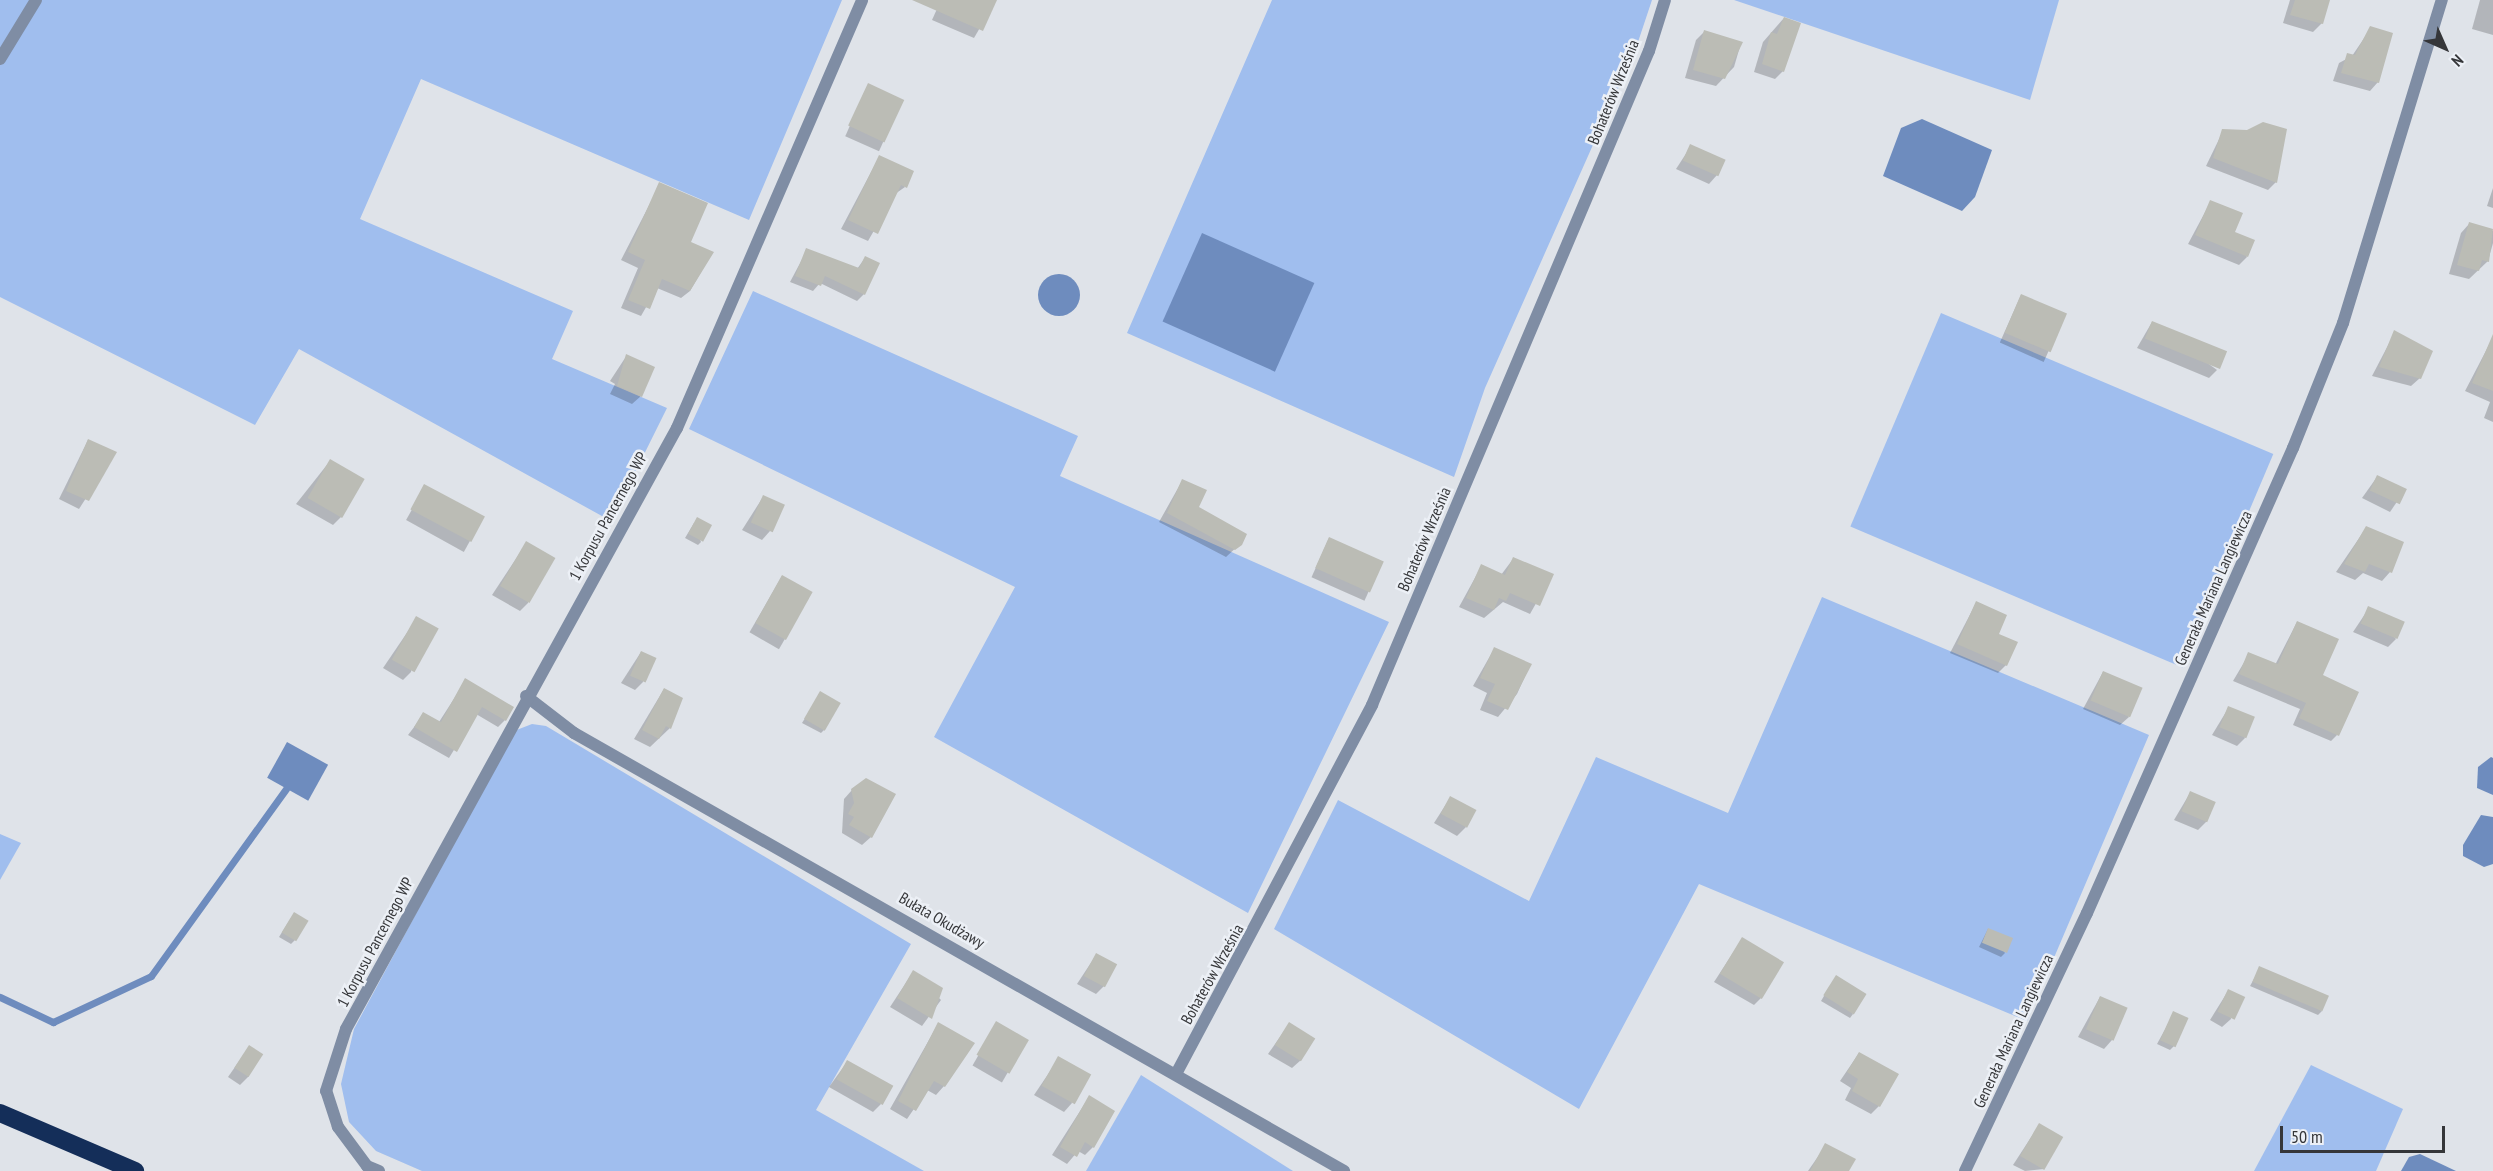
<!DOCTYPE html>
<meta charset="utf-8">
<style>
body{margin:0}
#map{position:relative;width:2493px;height:1171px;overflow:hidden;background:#dfe3e9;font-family:"PT Sans Narrow",sans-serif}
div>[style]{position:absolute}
.green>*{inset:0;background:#a0beee;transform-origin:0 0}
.water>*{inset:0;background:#6e8cbe;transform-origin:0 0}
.round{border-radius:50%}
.shadow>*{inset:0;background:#0003;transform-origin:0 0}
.stream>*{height:7px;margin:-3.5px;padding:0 3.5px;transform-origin:3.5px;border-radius:3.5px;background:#6e8cbe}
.building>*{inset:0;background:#bbbcb5;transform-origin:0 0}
.minor>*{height:12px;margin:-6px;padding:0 6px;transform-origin:6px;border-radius:6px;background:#7f8da4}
.motorway>*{height:18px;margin:-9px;padding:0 9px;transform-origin:9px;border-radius:9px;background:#142e59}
span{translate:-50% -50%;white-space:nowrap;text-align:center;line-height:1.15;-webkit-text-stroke:5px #ecf0f6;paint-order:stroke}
.street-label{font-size:16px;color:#353639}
.north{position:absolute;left:2415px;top:18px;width:60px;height:60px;-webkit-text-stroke:4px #ecf0f6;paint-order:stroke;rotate:135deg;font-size:16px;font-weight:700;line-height:24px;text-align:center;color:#353639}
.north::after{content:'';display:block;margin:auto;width:21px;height:27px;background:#353639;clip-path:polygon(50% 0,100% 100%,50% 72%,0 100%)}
.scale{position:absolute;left:2280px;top:1126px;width:165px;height:27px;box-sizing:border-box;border:3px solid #353639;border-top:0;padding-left:8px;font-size:18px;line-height:21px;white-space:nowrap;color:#353639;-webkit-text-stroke:4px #ecf0f6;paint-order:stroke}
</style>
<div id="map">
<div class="green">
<i style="clip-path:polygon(0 0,842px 0,749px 220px,421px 79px,360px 219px,573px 311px,552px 359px,667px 408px,611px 521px,299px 349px,255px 425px,0 297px)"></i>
<i style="clip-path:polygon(1272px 0,1652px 0,1636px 48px,1485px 388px,1454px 477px,1127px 333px)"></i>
<i style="clip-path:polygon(1734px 0,2059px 0,2030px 100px)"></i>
<i style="clip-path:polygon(753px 291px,1078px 436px,1060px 476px,1389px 622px,1248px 913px,934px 737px,1015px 587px,689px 429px)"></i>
<i style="left:1941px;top:313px;width:361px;height:232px;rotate:23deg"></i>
<i style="clip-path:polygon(1822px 597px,2149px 735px,2027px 1021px,1699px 884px,1579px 1109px,1274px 929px,1338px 800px,1529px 901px,1596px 757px,1728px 813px)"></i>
<i style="clip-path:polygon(532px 724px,546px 726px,911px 944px,816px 1110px,924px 1171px,422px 1171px,376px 1151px,349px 1122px,341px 1084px,354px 1029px,514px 731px)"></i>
<i style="clip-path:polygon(0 834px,21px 843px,0 880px)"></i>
<i style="clip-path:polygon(2311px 1065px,2403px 1109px,2376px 1171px,2254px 1171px)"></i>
<i style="clip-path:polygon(1141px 1075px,1293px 1171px,1086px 1171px)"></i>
</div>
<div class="water">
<i style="clip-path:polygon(1922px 119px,1992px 150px,1975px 197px,1962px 211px,1883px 176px,1901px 128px)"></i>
<i style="left:1202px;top:233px;width:123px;height:97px;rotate:24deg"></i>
<i class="round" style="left:1038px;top:274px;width:42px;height:42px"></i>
<i style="left:287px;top:742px;width:47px;height:41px;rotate:29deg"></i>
<i style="clip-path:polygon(2491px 757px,2493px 758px,2493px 795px,2477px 788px,2478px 767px)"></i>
<i style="clip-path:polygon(2481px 815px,2493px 817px,2493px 864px,2484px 867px,2463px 856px,2463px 845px)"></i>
<i style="clip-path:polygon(2420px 1154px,2456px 1171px,2401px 1171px,2409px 1157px)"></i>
</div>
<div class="shadow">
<i style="clip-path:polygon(941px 0,996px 0,974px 38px,932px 20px)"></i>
<i style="clip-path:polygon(2290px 0,2328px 0,2322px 23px,2313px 32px,2283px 23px)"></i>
<i style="clip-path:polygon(2480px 0,2493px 0,2493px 35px,2472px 29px)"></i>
<i style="clip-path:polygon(1784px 18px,1783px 71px,1775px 79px,1754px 72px,1763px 42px)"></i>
<i style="clip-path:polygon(2371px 28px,2378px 82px,2370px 91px,2333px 81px,2339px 63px,2352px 56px)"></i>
<i style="clip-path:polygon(1704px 32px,1741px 43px,1734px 67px,1716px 86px,1685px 78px,1696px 40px)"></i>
<i style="left:868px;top:85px;width:37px;height:56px;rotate:24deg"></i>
<i style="clip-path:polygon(2223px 131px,2276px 182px,2268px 190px,2206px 166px)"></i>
<i style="clip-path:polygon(1691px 146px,1717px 175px,1709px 184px,1676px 169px)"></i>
<i style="clip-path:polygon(879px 157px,905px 187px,895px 194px,868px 241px,841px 229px)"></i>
<i style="clip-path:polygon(660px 184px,689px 242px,712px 253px,690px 291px,681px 298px,657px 288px,641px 316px,621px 308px,638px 268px,621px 260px)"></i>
<i style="clip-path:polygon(2493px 188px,2493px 208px,2487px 206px)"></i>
<i style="clip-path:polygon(2211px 201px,2247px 257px,2239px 265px,2188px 244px)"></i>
<i style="clip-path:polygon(2469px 224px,2493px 231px,2493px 243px,2488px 261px,2469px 279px,2449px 274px,2461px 233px)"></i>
<i style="clip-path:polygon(807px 250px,857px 269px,865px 258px,864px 294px,857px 301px,820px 283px,813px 291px,790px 282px)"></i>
<i style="left:2021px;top:295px;width:48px;height:52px;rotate:24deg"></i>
<i style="clip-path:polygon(2152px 322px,2217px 370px,2209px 378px,2137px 348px)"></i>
<i style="clip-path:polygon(2395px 332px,2420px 378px,2411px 386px,2372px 376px)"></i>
<i style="clip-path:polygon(2490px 343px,2493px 344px,2493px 422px,2484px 418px,2490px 402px,2465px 391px)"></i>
<i style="clip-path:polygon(627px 355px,641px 396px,632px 404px,610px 394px,615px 384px,610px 381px)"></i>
<i style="clip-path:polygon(88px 440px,115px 453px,79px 509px,59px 499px)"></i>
<i style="clip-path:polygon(330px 461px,341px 517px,333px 525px,296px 504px)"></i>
<i style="clip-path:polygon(2377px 477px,2405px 490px,2390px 512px,2362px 498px)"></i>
<i style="clip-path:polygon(1182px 481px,1197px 508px,1240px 544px,1226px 557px,1159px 522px)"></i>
<i style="left:425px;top:486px;width:66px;height:39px;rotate:29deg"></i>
<i style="clip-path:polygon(763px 497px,770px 531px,762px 540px,742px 530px)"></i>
<i style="clip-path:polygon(694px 523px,701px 542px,698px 545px,685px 538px)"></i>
<i style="clip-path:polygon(2366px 528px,2390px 572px,2382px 581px,2363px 573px,2355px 580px,2336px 572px)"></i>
<i style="left:1329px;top:538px;width:58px;height:43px;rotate:24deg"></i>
<i style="clip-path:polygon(527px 542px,528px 603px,520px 611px,492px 595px)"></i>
<i style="clip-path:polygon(1513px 559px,1552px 575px,1530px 614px,1503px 602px,1484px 618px,1459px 607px,1482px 565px,1501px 575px)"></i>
<i style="left:782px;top:576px;width:34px;height:65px;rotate:30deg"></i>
<i style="clip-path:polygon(1976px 603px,2006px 665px,1998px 673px,1950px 653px)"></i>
<i style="clip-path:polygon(2369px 608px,2396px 639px,2388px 647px,2353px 632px)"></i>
<i style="clip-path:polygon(417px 618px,411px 672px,403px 680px,383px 668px)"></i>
<i style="clip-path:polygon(2297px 622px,2321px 676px,2337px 735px,2331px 741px,2293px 725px,2300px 709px,2233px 681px,2249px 654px,2275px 665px)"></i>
<i style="clip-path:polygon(1494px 649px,1530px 665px,1517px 694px,1498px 717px,1480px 710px,1487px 693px,1473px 686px)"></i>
<i style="clip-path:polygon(641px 652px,643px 682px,635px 690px,621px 683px)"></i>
<i style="clip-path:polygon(2103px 672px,2129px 717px,2120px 725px,2083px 709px)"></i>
<i style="clip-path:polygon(466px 680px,505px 720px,498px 727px,476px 714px,449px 758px,408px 735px,424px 714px,439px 722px)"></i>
<i style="clip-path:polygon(664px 689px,670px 728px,650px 747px,634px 739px)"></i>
<i style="clip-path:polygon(821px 693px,824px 730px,821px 733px,802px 723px)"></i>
<i style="clip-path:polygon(2229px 707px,2245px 738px,2237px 746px,2212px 735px)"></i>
<i style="clip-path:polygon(852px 790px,871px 837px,862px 845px,842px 833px,844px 799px)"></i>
<i style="clip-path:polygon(2190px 793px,2207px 821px,2198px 830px,2174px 820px)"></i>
<i style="clip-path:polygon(1450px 798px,1466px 827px,1457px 836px,1434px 823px)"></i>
<i style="clip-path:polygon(291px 918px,295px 940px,291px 944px,279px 937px)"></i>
<i style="clip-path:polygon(1988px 929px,2005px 953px,2001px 957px,1979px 947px)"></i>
<i style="clip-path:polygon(1742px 939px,1762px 997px,1754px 1005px,1714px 982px)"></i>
<i style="clip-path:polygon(1096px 955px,1104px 986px,1096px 994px,1077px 984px)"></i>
<i style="clip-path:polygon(2260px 968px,2322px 1011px,2318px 1015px,2250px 986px)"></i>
<i style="clip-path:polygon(913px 972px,941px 1000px,922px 1026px,890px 1007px)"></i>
<i style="clip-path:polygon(1833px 981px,1853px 1014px,1850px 1018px,1821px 1001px)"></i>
<i style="clip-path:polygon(2228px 991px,2231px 1019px,2222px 1027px,2210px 1020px)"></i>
<i style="clip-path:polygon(2100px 997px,2112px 1040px,2104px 1049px,2078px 1037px)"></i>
<i style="clip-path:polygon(2174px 1013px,2174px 1046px,2170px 1050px,2157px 1044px)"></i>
<i style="left:997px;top:1023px;width:34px;height:49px;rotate:30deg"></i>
<i style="clip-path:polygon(938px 1024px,944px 1086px,936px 1095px,927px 1090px,907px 1119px,890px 1109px)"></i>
<i style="clip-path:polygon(1289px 1024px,1301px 1060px,1292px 1068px,1268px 1054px)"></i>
<i style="clip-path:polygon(249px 1047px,249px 1076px,240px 1085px,228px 1077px)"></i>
<i style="clip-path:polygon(1859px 1053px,1879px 1106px,1871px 1114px,1845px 1100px,1851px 1088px,1840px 1081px)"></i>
<i style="clip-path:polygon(1059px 1058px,1072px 1103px,1064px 1112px,1034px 1095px)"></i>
<i style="clip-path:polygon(847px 1062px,881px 1104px,873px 1112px,829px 1087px)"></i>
<i style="clip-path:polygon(1089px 1097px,1093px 1147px,1085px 1155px,1078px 1151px,1067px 1164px,1052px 1155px)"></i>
<i style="clip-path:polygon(2039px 1125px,2044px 1169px,2025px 1171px,2013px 1165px)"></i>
<i style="clip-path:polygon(1826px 1145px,1848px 1171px,1808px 1171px)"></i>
</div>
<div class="stream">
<i style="left:0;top:997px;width:59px;rotate:25.3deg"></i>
<i style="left:53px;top:1022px;width:108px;rotate:-25.1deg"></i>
<i style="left:151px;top:976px;width:231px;rotate:-54.2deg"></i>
</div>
<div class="building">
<i style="clip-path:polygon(912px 0,997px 0,983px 31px)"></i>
<i style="clip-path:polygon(2295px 0,2330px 0,2323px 24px,2290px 15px)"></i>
<i style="clip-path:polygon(1784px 17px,1801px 23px,1784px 72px,1762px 64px,1771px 32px,1777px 34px)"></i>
<i style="clip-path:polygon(2370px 26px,2393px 33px,2379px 83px,2341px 73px,2347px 53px,2355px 55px)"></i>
<i style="clip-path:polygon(1704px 30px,1743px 42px,1725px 79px,1693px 70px)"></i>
<i style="left:868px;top:83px;width:40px;height:47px;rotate:25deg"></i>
<i style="clip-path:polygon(2263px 122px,2287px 129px,2277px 183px,2213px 158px,2222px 129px,2247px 130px)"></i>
<i style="left:1690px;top:144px;width:39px;height:18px;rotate:24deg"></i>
<i style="clip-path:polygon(879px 155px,914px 171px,907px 188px,901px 185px,878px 234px,848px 220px)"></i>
<i style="clip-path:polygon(659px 182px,708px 203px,691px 242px,714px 252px,690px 291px,662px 279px,650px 309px,628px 300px,645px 260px,628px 252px)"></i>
<i style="clip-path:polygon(2210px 200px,2243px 213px,2235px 232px,2255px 240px,2248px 257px,2195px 235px)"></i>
<i style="clip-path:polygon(2469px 222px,2493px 229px,2489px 262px,2482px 260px,2479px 271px,2457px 265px)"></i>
<i style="clip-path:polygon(806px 248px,859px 268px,865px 256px,880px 263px,865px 295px,825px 276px,821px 286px,795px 276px)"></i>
<i style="left:2021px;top:294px;width:50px;height:42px;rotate:23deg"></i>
<i style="left:2152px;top:321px;width:81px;height:19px;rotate:22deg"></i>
<i style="clip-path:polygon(2394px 330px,2433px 351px,2421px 379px,2379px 367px)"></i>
<i style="clip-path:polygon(2493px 334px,2493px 391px,2472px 383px)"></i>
<i style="clip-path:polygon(626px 354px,655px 367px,642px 397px,617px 386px)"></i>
<i style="clip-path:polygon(88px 439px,117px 452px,89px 501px,66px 491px)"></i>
<i style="left:330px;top:459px;width:40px;height:45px;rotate:30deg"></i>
<i style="left:2377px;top:475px;width:33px;height:17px;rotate:25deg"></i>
<i style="clip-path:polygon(1182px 479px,1207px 490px,1199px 507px,1247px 534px,1242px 545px,1235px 550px,1167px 513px)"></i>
<i style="left:424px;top:484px;width:69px;height:29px;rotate:28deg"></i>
<i style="left:763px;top:495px;width:24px;height:30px;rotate:24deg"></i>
<i style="left:697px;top:517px;width:17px;height:19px;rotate:28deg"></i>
<i style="clip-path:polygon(2366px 526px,2404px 542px,2392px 573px,2369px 564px,2365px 572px,2344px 564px)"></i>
<i style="left:1329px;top:537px;width:60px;height:34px;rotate:24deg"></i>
<i style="left:526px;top:541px;width:34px;height:52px;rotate:30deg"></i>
<i style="clip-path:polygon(1513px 557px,1554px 574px,1540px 606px,1510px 593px,1506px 601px,1499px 598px,1494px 610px,1466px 598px,1481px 564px,1505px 575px)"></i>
<i style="left:782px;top:575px;width:35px;height:55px;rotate:29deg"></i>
<i style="clip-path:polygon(1976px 601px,2007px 615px,1999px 634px,2018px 642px,2007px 666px,1957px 644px)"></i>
<i style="left:2368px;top:606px;width:40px;height:19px;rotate:23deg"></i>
<i style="left:416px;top:616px;width:26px;height:50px;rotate:29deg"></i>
<i style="clip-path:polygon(2297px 621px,2339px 639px,2323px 675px,2359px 692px,2339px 736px,2299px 718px,2306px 703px,2239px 674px,2248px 652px,2278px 664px)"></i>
<i style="clip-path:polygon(1494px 647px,1532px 664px,1508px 710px,1487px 701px,1495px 684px,1480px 678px)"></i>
<i style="left:641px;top:651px;width:17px;height:27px;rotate:24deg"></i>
<i style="left:2103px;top:671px;width:43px;height:32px;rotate:23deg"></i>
<i style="clip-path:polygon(465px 678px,514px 707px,506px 721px,482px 707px,457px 752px,414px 727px,423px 712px,441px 722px)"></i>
<i style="clip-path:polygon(664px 688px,683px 698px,671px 729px,666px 726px,659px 739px,642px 730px)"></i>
<i style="left:820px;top:691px;width:24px;height:32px;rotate:30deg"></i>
<i style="left:2228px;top:706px;width:29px;height:23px;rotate:22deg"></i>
<i style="clip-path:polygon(866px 778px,896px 794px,872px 838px,849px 825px,854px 817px,848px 814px,854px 803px,851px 789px)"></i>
<i style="left:2190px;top:791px;width:28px;height:22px;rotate:23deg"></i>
<i style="left:1450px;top:796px;width:30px;height:20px;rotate:28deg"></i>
<i style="left:294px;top:912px;width:17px;height:24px;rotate:31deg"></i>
<i style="left:1988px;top:928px;width:27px;height:16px;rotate:22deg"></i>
<i style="left:1742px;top:937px;width:49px;height:43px;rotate:31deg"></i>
<i style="left:1096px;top:953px;width:24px;height:26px;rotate:28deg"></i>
<i style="left:2259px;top:966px;width:76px;height:17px;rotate:23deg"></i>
<i style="clip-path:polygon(913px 970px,943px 988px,932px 1019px,897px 998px)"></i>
<i style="left:1836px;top:975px;width:36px;height:24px;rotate:32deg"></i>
<i style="left:2228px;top:989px;width:19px;height:25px;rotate:25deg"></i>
<i style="left:2100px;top:996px;width:30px;height:36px;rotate:23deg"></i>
<i style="left:2173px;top:1011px;width:17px;height:32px;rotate:24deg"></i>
<i style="left:996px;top:1021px;width:38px;height:39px;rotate:30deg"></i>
<i style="clip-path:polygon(938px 1022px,975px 1043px,945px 1087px,934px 1081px,916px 1111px,898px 1101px)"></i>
<i style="left:1289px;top:1022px;width:31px;height:27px;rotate:32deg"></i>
<i style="left:249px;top:1045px;width:17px;height:27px;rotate:33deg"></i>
<i style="clip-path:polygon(1859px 1052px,1899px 1074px,1880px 1107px,1852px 1091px,1858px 1079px,1847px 1072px)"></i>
<i style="left:1058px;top:1056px;width:38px;height:34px;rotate:29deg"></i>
<i style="left:847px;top:1060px;width:53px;height:22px;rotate:29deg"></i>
<i style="clip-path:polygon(1089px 1095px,1115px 1111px,1094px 1148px,1085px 1142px,1077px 1157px,1060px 1147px)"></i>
<i style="left:2039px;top:1123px;width:28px;height:38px;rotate:30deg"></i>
<i style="clip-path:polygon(1825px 1143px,1856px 1159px,1849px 1171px,1810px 1171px)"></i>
</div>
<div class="minor">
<i style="left:0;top:59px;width:69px;rotate:-58.6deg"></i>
<i style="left:526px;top:696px;width:61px;rotate:37.6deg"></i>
<i style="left:574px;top:733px;width:886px;rotate:29.63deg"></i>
<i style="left:1176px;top:1074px;width:418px;rotate:-62deg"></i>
<i style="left:1372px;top:705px;width:710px;rotate:-67.05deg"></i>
<i style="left:1649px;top:51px;width:53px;rotate:-72.6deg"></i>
<i style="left:379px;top:1171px;width:13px;rotate:-157deg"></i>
<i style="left:367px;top:1166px;width:49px;rotate:-126.6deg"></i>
<i style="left:338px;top:1127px;width:38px;rotate:-108deg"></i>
<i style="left:326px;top:1091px;width:65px;rotate:-72.1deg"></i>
<i style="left:346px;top:1029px;width:686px;rotate:-61.16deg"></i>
<i style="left:677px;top:428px;width:466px;rotate:-66.6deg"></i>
<i style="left:1965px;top:1171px;width:285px;rotate:-64.7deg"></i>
<i style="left:2087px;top:913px;width:509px;rotate:-66.11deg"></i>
<i style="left:2293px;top:448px;width:135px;rotate:-68.2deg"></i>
<i style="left:2343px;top:323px;width:338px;rotate:-73deg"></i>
</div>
<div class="motorway">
<i style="left:0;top:1113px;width:147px;rotate:23.2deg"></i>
</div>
<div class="street-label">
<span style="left:1613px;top:92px;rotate:-68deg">Bohaterów Września</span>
<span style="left:608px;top:516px;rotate:-61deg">1 Korpusu Pancernego WP</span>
<span style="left:1424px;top:539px;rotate:-67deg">Bohaterów Września</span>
<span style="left:2213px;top:588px;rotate:-66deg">Generała Mariana Langiewicza</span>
<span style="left:942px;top:920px;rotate:30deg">Bułata Okudżawy</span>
<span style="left:375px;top:942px;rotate:-62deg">1 Korpusu Pancernego WP</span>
<span style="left:1212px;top:974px;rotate:-61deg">Bohaterów Września</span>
<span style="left:2013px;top:1031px;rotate:-65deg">Generała Mariana Langiewicza</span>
</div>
<div class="north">N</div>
<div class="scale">50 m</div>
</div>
